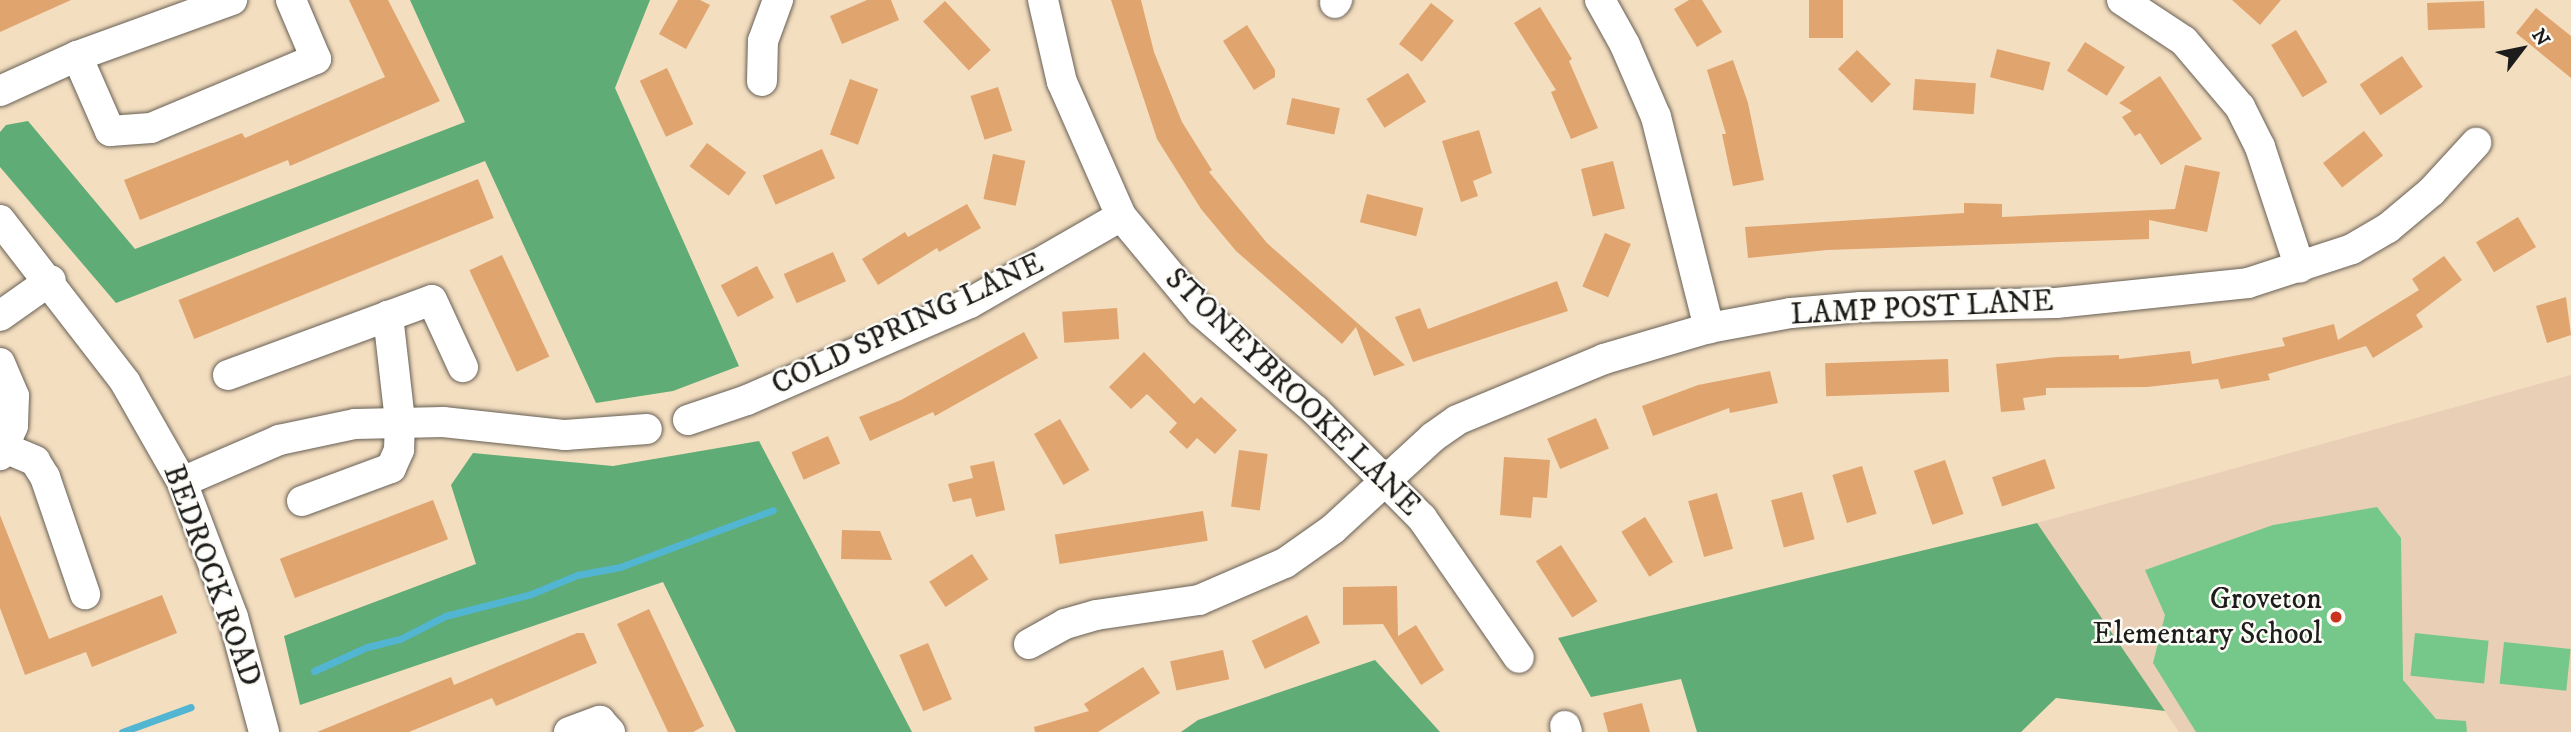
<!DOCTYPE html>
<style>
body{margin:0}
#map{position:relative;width:2571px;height:732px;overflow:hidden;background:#f4dec0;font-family:"IM FELL DW Pica",serif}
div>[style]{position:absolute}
.built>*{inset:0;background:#e8cfb6}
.green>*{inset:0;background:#76c88a;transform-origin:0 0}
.forest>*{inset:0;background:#60ac76}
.stream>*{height:7px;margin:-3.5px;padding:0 3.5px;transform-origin:3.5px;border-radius:3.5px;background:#52b5d1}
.building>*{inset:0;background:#e0a46f;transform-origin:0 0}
.roads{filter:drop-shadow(0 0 2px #686055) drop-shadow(0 0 2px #686055)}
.minor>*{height:30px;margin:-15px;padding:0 15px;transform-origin:15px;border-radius:15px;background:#fff}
.dots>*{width:19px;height:19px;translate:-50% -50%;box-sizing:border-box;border:4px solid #fdfcf7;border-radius:50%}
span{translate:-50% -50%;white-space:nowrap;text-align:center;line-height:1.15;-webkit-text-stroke:5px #fdfcf7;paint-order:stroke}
.street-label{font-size:30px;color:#1c1c1c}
.poi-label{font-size:30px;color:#1c1c1c}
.right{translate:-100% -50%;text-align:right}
.north{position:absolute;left:2487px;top:14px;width:70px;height:70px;-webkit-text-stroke:5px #fdfcf7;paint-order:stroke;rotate:58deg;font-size:19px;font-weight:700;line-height:28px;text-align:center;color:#1c1c1c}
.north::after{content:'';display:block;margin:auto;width:24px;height:32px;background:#1c1c1c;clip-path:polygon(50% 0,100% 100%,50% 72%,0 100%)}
</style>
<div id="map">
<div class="built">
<i style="clip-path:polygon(2571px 375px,2571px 732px,2179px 732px,2037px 523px)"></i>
</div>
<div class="green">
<i style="clip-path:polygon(2377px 507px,2401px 538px,2403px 680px,2436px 719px,2466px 721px,2467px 732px,2196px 732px,2153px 663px,2165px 615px,2145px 570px,2273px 525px)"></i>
<i style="left:2415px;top:633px;width:74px;height:43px;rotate:6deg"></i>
<i style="left:2504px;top:642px;width:67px;height:42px;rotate:6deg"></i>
</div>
<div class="forest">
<i style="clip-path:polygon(410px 0,650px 0,615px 88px,739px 366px,673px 391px,596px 403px,485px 161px,116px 303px,0 167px,0 132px,6px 125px,28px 121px,135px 249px,465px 122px)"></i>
<i style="clip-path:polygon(759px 441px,912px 732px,736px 732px,663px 582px,300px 705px,284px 636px,476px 564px,451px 485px,473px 453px,613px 466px)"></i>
<i style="clip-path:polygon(2037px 523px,2165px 711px,2056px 698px,2021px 732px,1697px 732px,1681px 679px,1591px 697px,1558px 638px)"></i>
<i style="clip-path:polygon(1375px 660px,1440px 732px,1181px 732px,1198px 720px)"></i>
</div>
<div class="stream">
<i style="left:314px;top:671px;width:58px;rotate:-24.4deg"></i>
<i style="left:367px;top:647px;width:34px;rotate:-14deg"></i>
<i style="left:400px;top:639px;width:51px;rotate:-27.1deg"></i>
<i style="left:445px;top:616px;width:89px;rotate:-14.3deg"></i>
<i style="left:531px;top:594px;width:50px;rotate:-22.4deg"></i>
<i style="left:577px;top:575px;width:44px;rotate:-10.5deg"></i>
<i style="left:620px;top:567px;width:163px;rotate:-20.4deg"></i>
<i style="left:122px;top:732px;width:73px;rotate:-19.9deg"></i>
</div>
<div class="building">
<i style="clip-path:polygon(0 0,71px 0,0 32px)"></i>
<i style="clip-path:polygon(349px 0,388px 0,440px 101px,290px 166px,288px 160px,140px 220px,124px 180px,242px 133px,245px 138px,385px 77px)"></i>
<i style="clip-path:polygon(678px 0,700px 0,710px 5px,686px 49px,659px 34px)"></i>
<i style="clip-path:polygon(867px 0,891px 0,899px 20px,842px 44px,830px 16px)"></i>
<i style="clip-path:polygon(1111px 0,1141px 0,1154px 52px,1182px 122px,1212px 170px,1209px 172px,1267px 243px,1405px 365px,1374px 376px,1356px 327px,1342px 344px,1236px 251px,1201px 209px,1157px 139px)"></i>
<i style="clip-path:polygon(1689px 0,1702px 0,1722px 32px,1697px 47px,1674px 9px)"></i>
<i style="left:1809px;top:0;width:34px;height:38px"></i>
<i style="clip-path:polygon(2232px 0,2281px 0,2260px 25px)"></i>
<i style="left:945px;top:1px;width:67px;height:30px;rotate:47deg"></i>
<i style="left:2484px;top:1px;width:27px;height:57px;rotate:88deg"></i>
<i style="left:1431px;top:3px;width:29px;height:52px;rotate:38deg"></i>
<i style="clip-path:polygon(1540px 7px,1572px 59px,1569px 61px,1598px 128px,1571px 139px,1551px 92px,1556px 90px,1514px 23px)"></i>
<i style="clip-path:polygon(2536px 8px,2571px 36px,2571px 78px,2516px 33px)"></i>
<i style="clip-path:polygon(1247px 25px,1275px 70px,1275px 77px,1254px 90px,1223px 41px)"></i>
<i style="left:2296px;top:30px;width:61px;height:29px;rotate:59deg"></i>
<i style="left:2085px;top:42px;width:47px;height:34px;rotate:32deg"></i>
<i style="left:1997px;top:49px;width:55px;height:29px;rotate:14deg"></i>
<i style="left:1857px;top:50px;width:48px;height:27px;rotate:45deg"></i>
<i style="left:2402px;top:56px;width:37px;height:51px;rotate:56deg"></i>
<i style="clip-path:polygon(1733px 60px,1748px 103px,1764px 180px,1733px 186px,1722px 134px,1726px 134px,1707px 70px)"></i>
<i style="left:667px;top:68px;width:62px;height:30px;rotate:65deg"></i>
<i style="left:1408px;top:73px;width:34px;height:49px;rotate:58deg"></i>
<i style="clip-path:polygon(2160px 76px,2202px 139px,2161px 165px,2140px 133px,2135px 136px,2122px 117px,2132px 111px,2119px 103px)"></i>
<i style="left:850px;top:79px;width:30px;height:59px;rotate:20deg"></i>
<i style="left:1915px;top:79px;width:61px;height:31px;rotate:4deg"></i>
<i style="left:998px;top:87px;width:46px;height:29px;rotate:72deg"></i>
<i style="left:1292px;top:98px;width:49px;height:27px;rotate:12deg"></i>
<i style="clip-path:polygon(1479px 130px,1492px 173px,1473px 181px,1478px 196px,1461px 202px,1442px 141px)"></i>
<i style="left:2364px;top:131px;width:31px;height:52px;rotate:52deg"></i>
<i style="left:707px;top:143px;width:49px;height:29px;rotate:37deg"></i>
<i style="left:822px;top:149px;width:32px;height:65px;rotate:66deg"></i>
<i style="left:993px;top:154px;width:33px;height:46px;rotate:12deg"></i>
<i style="left:1613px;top:161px;width:49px;height:33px;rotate:76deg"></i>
<i style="clip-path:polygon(2185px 165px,2220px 172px,2207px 232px,2149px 220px,2149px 239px,1827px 250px,1748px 258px,1745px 227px,1964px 213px,1964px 203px,2002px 204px,2002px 217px,2175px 209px)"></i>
<i style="left:478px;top:179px;width:42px;height:323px;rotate:68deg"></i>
<i style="left:1367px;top:194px;width:58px;height:29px;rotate:14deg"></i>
<i style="clip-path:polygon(967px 204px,981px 228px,939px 252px,937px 248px,878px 285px,862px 259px,905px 232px,908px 237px)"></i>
<i style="left:2518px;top:217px;width:35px;height:49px;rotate:59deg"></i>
<i style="left:1605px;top:233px;width:28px;height:58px;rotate:23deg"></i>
<i style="left:833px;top:252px;width:32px;height:54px;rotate:66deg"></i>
<i style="left:502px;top:255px;width:112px;height:36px;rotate:65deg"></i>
<i style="clip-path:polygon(2444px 256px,2462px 280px,2416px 315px,2423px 327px,2373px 358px,2366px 346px,2268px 374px,2270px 380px,2221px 389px,2218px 379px,2147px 387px,2046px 388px,2046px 395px,2023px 398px,2025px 410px,2001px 412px,1996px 364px,2057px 357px,2119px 355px,2119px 359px,2190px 351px,2192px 364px,2285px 346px,2282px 338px,2334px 324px,2338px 340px,2419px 290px,2412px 279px)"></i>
<i style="left:757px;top:266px;width:36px;height:41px;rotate:62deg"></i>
<i style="clip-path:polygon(1557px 281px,1568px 311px,1413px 362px,1395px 317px,1420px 308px,1428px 329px)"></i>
<i style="clip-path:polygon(2566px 297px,2571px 335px,2547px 343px,2536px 306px)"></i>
<i style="left:1117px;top:308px;width:31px;height:55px;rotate:86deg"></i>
<i style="clip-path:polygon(1024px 332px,1038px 358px,935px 416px,933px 412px,870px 441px,859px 417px,901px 400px)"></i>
<i style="clip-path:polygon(1144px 352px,1194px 404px,1201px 397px,1237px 430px,1215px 454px,1197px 438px,1187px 449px,1169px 432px,1177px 423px,1147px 394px,1131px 409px,1109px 387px)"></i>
<i style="left:1948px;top:359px;width:33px;height:123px;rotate:88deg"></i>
<i style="clip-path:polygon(1770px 371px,1778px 403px,1730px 413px,1729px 408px,1653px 436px,1642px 406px,1698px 385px)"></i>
<i style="left:1596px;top:418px;width:33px;height:53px;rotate:67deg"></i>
<i style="left:1060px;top:419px;width:59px;height:30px;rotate:60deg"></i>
<i style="left:828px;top:436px;width:30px;height:40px;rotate:66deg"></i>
<i style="left:1239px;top:450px;width:29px;height:57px;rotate:8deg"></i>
<i style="clip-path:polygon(1504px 457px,1550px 460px,1547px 498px,1533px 497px,1531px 518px,1500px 515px)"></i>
<i style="left:2045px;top:459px;width:31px;height:56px;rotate:71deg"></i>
<i style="left:1945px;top:460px;width:57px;height:33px;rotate:71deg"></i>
<i style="clip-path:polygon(994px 461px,1005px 510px,976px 517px,971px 498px,953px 502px,948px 484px,973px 478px,970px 466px)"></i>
<i style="left:1862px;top:466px;width:50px;height:31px;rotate:73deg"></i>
<i style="left:1802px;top:492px;width:49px;height:32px;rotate:75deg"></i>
<i style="left:1717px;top:493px;width:58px;height:30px;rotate:74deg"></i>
<i style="left:433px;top:500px;width:42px;height:164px;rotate:69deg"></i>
<i style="left:1203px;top:511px;width:30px;height:150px;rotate:81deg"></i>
<i style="clip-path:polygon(0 515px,49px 639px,162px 595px,177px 633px,92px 667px,86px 652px,25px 675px,0 608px)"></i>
<i style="left:1645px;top:517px;width:53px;height:28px;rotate:58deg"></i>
<i style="clip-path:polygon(842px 530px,880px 531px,892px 560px,841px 559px)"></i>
<i style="left:1561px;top:545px;width:67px;height:30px;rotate:57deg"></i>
<i style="left:972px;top:554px;width:30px;height:51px;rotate:57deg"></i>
<i style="clip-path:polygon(1397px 586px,1398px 636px,1416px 625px,1444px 670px,1421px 685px,1383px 624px,1343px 625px,1343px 587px)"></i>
<i style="clip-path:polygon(649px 609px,704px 726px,693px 732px,668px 732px,617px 624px)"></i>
<i style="left:1307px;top:615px;width:31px;height:61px;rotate:65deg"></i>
<i style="clip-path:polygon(577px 633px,584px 633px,597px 663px,496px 706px,492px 698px,409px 732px,317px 732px,451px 677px,454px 685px)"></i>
<i style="left:928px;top:643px;width:61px;height:31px;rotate:67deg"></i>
<i style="left:1223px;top:650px;width:30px;height:54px;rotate:78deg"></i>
<i style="clip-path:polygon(1143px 667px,1160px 693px,1098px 732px,1035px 732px,1034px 727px,1089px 711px,1084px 704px)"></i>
<i style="clip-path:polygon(1642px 703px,1650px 732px,1608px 732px,1603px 713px)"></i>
</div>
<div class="roads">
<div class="minor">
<i style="left:1043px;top:0;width:84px;rotate:77deg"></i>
<i style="left:1062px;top:82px;width:146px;rotate:66.2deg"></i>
<i style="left:1121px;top:216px;width:125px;rotate:50.2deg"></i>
<i style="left:1201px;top:312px;width:150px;rotate:40.7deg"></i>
<i style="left:1315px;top:410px;width:152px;rotate:45.3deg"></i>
<i style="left:1422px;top:518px;width:170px;rotate:55.3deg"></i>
<i style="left:1600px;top:0;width:51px;rotate:60.9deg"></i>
<i style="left:1625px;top:45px;width:78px;rotate:66.7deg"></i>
<i style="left:1656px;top:117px;width:218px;rotate:75.9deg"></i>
<i style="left:2122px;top:0;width:74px;rotate:33.5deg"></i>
<i style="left:2184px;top:41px;width:87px;rotate:49.7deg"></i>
<i style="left:2240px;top:107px;width:45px;rotate:63.4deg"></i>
<i style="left:2260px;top:147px;width:127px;rotate:71.7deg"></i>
<i style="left:1335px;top:3px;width:4px;rotate:-56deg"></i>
<i style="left:77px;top:56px;width:82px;rotate:66.3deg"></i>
<i style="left:110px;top:131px;width:41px;rotate:-4.2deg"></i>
<i style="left:151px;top:128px;width:179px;rotate:-22.7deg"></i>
<i style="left:316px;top:59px;width:64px;rotate:-113deg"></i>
<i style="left:762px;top:81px;width:40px;rotate:-88.6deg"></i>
<i style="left:763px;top:41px;width:44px;rotate:-69.9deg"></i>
<i style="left:0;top:91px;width:85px;rotate:-24.4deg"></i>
<i style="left:77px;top:56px;width:165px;rotate:-19.9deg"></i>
<i style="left:0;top:220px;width:205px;rotate:52.3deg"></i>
<i style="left:125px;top:382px;width:115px;rotate:60.3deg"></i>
<i style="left:182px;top:482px;width:144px;rotate:69.3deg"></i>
<i style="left:233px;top:617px;width:119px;rotate:74.9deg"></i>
<i style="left:0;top:316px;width:62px;rotate:-35.2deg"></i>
<i style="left:0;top:363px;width:36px;rotate:67deg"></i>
<i style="left:14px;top:396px;width:30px;rotate:92deg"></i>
<i style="left:13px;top:426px;width:32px;rotate:114deg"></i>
<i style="left:228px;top:375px;width:217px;rotate:-20.2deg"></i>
<i style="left:432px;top:300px;width:74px;rotate:65.2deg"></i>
<i style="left:688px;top:420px;width:62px;rotate:-18.7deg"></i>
<i style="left:747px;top:400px;width:243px;rotate:-23.5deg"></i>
<i style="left:970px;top:303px;width:174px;rotate:-29.9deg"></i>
<i style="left:5px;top:448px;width:33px;rotate:23deg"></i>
<i style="left:35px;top:461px;width:19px;rotate:58deg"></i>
<i style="left:45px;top:477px;width:124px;rotate:71.1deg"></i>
<i style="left:182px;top:482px;width:106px;rotate:-23.4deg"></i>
<i style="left:279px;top:440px;width:78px;rotate:-11.9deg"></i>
<i style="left:355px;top:424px;width:88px;rotate:-1.3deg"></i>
<i style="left:443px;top:422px;width:123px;rotate:6.1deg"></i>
<i style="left:565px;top:435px;width:82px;rotate:-4.2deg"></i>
<i style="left:302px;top:501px;width:95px;rotate:-20.3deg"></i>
<i style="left:391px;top:468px;width:20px;rotate:-66deg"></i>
<i style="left:399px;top:450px;width:29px;rotate:-88deg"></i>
<i style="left:400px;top:421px;width:106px;rotate:-96.5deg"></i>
<i style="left:1029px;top:644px;width:41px;rotate:-29.1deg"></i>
<i style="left:1065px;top:624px;width:32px;rotate:-16deg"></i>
<i style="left:1096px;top:615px;width:104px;rotate:-8.3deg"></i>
<i style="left:1199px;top:600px;width:94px;rotate:-23.3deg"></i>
<i style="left:1285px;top:563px;width:59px;rotate:-35.3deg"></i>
<i style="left:1333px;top:529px;width:136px;rotate:-42.6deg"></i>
<i style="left:1433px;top:437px;width:29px;rotate:-35deg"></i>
<i style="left:1457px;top:420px;width:159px;rotate:-22.5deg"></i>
<i style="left:1604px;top:359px;width:109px;rotate:-16.4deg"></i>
<i style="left:1709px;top:328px;width:83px;rotate:-10.4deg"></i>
<i style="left:1791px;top:313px;width:70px;rotate:-4.9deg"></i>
<i style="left:1861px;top:307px;width:195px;rotate:-1.2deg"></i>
<i style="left:2056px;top:303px;width:193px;rotate:-5.9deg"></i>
<i style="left:2248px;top:283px;width:109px;rotate:-18.1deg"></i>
<i style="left:2352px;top:249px;width:42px;rotate:-30.3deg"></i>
<i style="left:2388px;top:228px;width:56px;rotate:-39.9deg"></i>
<i style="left:2431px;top:192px;width:67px;rotate:-47.4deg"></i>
<i style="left:1565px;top:726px;width:6px;rotate:72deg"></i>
<i style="left:569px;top:732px;width:33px;rotate:-20deg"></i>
<i style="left:600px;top:721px;width:15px;rotate:48deg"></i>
</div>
</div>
<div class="dots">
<i style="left:2336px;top:617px;background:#c8321e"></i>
</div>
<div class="street-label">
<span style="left:1922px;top:309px;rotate:-3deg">LAMP POST LANE</span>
<span style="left:908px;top:325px;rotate:-25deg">COLD SPRING LANE</span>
<span style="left:1292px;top:393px;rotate:44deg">STONEYBROOKE LANE</span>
<span style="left:211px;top:576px;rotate:70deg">BEDROCK ROAD</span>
</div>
<div class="poi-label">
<span class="right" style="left:2322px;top:617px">Groveton<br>Elementary School</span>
</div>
<div class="north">N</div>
</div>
